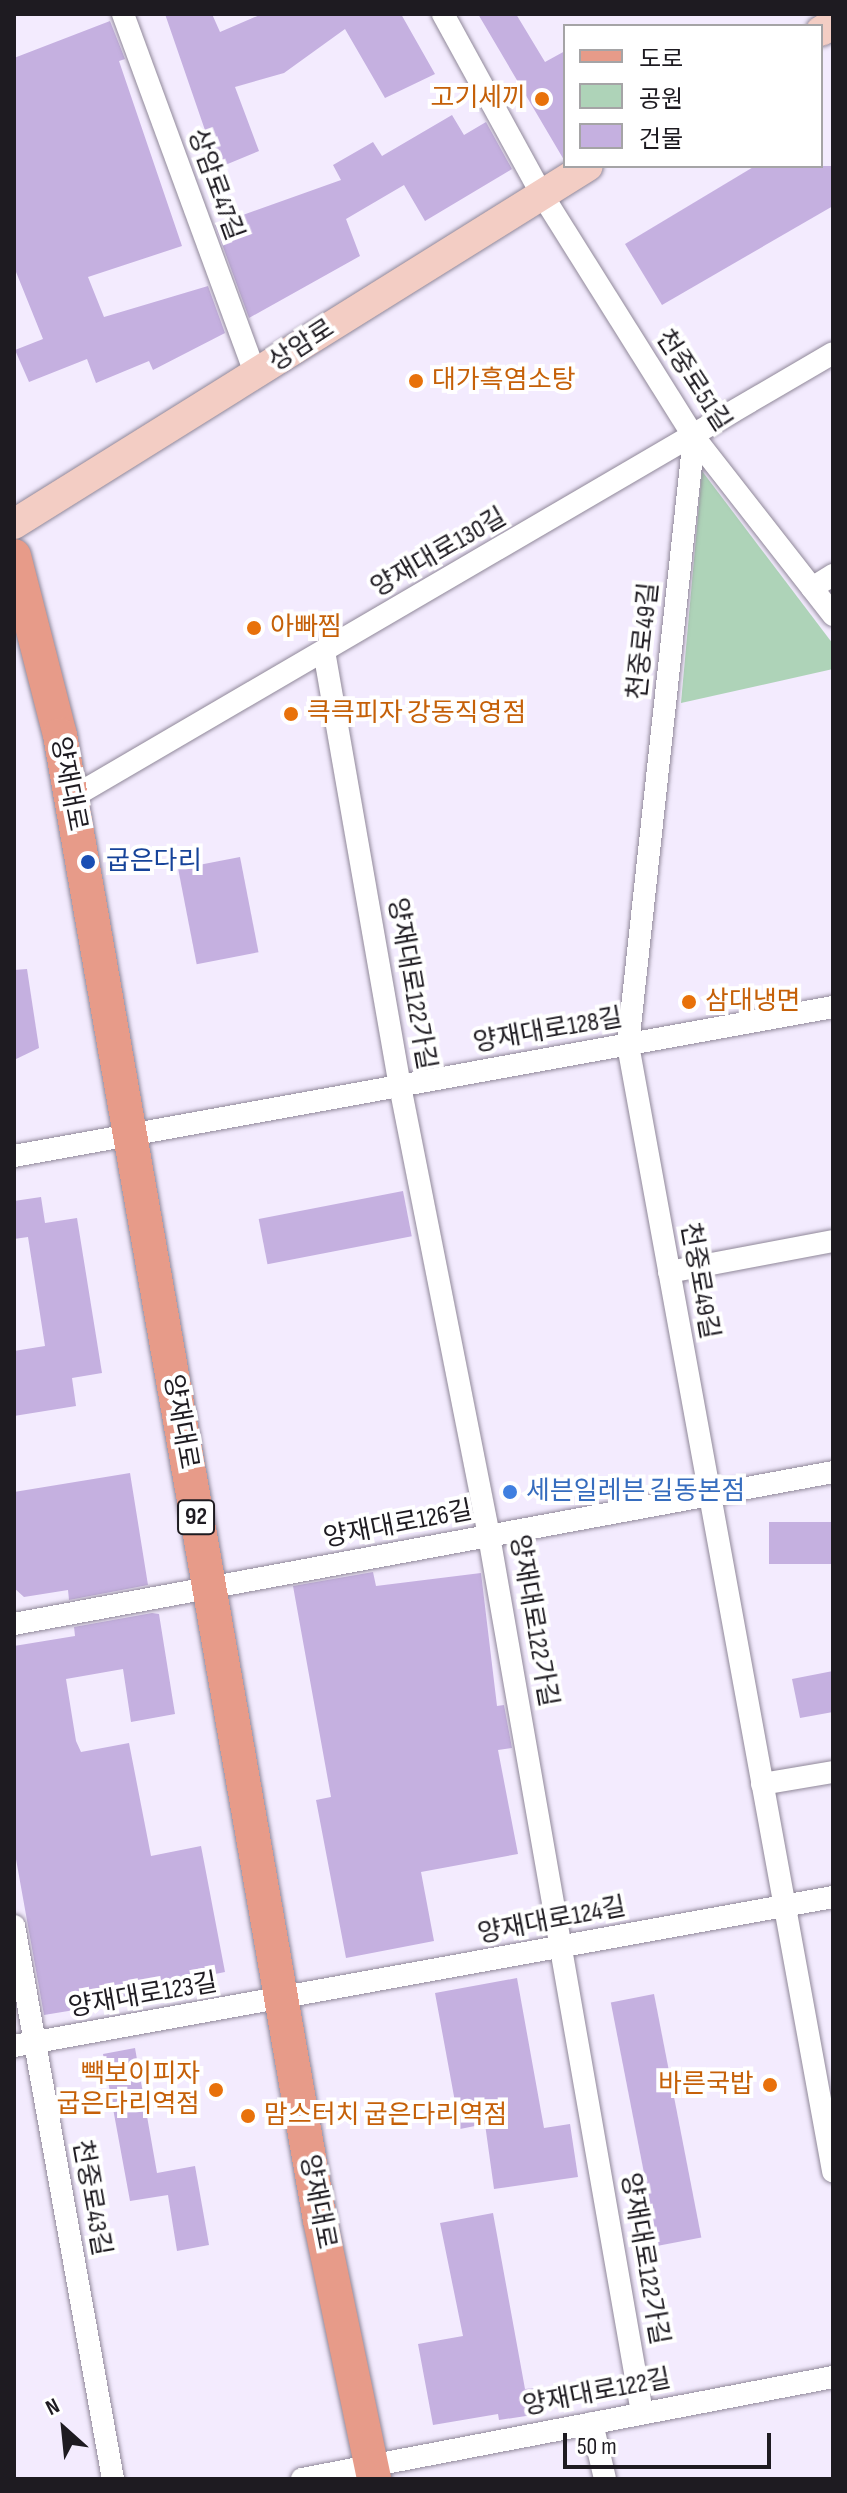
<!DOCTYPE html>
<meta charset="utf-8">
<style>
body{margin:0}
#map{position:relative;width:847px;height:2493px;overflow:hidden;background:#f3ebfe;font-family:"Sofia Sans Condensed","Noto Sans KR",sans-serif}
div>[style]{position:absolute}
.green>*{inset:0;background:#aed3b8}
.building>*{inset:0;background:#c5b0e0;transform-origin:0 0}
.roads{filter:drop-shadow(0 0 2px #908899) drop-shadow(0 0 2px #908899)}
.street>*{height:22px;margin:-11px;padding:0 11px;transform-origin:11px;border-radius:11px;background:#fff}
.secondary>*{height:30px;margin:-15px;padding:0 15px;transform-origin:15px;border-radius:15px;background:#f3cdc4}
.primary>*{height:34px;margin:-17px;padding:0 17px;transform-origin:17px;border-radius:17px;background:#e79b89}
.dots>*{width:22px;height:22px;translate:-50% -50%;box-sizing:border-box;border:4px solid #fff;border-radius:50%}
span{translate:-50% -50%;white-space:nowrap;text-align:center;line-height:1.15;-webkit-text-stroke:8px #fff;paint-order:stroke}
.shield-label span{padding:2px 6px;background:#fff;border:2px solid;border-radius:6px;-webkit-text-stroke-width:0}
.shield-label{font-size:24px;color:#1e1b21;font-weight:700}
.food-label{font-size:26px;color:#c56008}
.right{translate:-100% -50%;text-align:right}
.left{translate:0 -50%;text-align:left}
.street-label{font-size:26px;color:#1e1b21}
.transit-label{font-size:26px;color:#164399}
.shop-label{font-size:26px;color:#366cbe}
.frame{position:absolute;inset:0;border:16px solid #1e1b21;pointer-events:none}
.legend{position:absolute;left:563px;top:24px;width:260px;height:144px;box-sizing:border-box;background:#fff;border:2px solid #a5a4a6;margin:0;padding:10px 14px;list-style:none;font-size:24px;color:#1e1b21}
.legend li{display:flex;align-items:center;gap:16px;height:40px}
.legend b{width:40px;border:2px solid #a5a4a6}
.north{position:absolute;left:24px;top:2389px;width:80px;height:80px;-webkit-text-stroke:6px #fff;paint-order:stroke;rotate:333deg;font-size:22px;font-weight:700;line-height:32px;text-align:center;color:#1e1b21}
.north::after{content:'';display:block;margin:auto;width:28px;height:36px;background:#1e1b21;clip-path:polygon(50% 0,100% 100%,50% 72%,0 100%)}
.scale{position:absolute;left:563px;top:2433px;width:208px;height:36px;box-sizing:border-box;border:4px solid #1e1b21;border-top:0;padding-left:10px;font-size:24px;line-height:28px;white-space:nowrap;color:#1e1b21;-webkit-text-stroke:6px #fff;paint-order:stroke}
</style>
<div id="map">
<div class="green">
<i style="clip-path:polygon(702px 471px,833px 644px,833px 669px,681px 703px)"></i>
</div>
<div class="building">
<i style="clip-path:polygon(165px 14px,212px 14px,220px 32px,262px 14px,401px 14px,435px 74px,385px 98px,345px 29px,284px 73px,235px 87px,259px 151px,218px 168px)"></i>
<i style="clip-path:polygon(478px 14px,516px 14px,545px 62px,565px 51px,564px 160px)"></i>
<i style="clip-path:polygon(110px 21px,125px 59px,119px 61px,182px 246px,88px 277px,104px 317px,208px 286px,225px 333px,153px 370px,149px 361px,96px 383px,87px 359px,29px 382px,15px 350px,43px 339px,14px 267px,14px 58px)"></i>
<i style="clip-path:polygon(452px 115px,464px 135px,486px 122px,512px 169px,425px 221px,404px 185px,346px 219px,360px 256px,249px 318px,215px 225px,341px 180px,333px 165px,373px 142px,382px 156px)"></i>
<i style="clip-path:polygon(755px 166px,833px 166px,833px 206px,662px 305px,625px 244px)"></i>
<i style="left:240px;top:857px;width:97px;height:63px;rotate:79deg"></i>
<i style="clip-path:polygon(27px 969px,39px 1048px,14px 1060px,14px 970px)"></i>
<i style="left:403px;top:1191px;width:46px;height:147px;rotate:79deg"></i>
<i style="clip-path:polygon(41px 1197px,45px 1223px,77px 1218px,102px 1373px,72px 1378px,76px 1406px,14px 1416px,14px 1351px,45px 1346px,28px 1237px,14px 1239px,14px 1201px)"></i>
<i style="clip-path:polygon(130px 1473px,148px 1585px,69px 1600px,68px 1590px,24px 1597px,14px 1588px,14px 1492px)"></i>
<i style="left:833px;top:1522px;width:42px;height:64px;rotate:90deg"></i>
<i style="clip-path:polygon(373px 1572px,376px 1586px,481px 1573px,497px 1706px,504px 1705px,512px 1748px,498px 1750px,518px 1854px,421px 1872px,434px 1941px,346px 1958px,316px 1800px,331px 1797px,293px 1586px)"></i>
<i style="clip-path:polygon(152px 1613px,159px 1614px,175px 1714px,131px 1722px,123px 1669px,66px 1679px,76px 1741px,81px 1752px,129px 1743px,151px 1856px,201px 1846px,225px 1972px,128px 1992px,129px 2001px,44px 2015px,14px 1848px,14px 1646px,75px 1636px,74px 1627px)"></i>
<i style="clip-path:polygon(833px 1671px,833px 1712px,800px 1718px,792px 1679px)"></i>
<i style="clip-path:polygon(517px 1978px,544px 2128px,570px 2124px,578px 2177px,494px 2189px,485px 2124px,460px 2129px,435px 1993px)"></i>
<i style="left:654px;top:1994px;width:248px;height:44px;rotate:79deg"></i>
<i style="clip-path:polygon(135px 2048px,157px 2173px,195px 2166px,209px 2245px,177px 2251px,168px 2195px,130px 2201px,103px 2054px)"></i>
<i style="clip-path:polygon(493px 2213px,525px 2389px,535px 2388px,539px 2414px,499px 2420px,498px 2414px,433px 2425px,418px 2344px,463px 2336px,440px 2223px)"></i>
</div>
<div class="roads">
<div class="street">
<i style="left:123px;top:14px;width:386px;rotate:69.8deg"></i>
<i style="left:443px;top:14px;width:204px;rotate:61.3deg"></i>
<i style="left:541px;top:193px;width:288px;rotate:57.9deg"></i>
<i style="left:694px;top:437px;width:226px;rotate:52deg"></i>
<i style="left:694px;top:437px;width:612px;rotate:96.2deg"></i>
<i style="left:628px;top:1045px;width:1145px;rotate:79.68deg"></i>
<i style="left:812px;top:588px;width:25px;rotate:-32deg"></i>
<i style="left:324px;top:651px;width:442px;rotate:80.1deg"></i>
<i style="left:400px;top:1086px;width:459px;rotate:78.8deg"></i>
<i style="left:489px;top:1536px;width:890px;rotate:80.1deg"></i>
<i style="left:71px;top:798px;width:882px;rotate:-30.28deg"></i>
<i style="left:14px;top:1156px;width:832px;rotate:-10.31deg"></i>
<i style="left:669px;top:1272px;width:167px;rotate:-10.7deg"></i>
<i style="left:14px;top:1624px;width:833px;rotate:-10.51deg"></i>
<i style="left:762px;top:1784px;width:72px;rotate:-9.6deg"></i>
<i style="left:14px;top:1926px;width:562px;rotate:79.85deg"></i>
<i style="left:14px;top:2046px;width:832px;rotate:-10.31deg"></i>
<i style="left:592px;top:2423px;width:57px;rotate:76.9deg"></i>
<i style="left:302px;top:2479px;width:541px;rotate:-10.87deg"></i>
</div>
<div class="secondary">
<i style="left:821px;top:31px;width:14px;rotate:-30deg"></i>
<i style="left:14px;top:524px;width:676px;rotate:-31.95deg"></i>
</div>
<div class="primary">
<i style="left:14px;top:556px;width:185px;rotate:75.6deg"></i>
<i style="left:60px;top:735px;width:1508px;rotate:80.07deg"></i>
<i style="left:320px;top:2220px;width:265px;rotate:78.2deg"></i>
</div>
</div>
<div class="dots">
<i style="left:542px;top:99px;background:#e8710a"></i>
<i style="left:416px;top:381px;background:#e8710a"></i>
<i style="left:254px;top:628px;background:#e8710a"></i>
<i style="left:291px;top:714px;background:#e8710a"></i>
<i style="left:88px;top:862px;background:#1a4fb4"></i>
<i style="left:689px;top:1002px;background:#e8710a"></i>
<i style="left:510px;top:1492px;background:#3f7fe0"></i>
<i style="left:770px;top:2085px;background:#e8710a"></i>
<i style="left:216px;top:2090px;background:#e8710a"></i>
<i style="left:248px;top:2116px;background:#e8710a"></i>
</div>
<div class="shield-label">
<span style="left:196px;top:1517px">92</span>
</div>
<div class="food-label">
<span class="right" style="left:526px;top:99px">고기세끼</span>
<span class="left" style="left:432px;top:381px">대가흑염소탕</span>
<span class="left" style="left:270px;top:628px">아빠찜</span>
<span class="left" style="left:307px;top:714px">큭큭피자 강동직영점</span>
<span class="left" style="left:705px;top:1002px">삼대냉면</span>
<span class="right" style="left:200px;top:2090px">빽보이피자<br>굽은다리역점</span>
<span class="right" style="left:754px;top:2085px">바른국밥</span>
<span class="left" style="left:264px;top:2116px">맘스터치 굽은다리역점</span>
</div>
<div class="street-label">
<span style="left:215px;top:185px;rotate:70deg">상암로47길</span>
<span style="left:302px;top:346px;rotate:-33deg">상암로</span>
<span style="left:693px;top:381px;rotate:57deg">천중로51길</span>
<span style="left:439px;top:553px;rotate:-30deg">양재대로130길</span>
<span style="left:644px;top:641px;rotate:-84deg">천중로49길</span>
<span style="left:68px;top:784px;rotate:79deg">양재대로</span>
<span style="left:411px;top:984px;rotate:80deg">양재대로122가길</span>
<span style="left:548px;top:1031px;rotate:-10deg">양재대로128길</span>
<span style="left:699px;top:1281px;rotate:80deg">천중로49길</span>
<span style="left:180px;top:1422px;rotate:80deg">양재대로</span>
<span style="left:398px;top:1525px;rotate:-11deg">양재대로126길</span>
<span style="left:533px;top:1621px;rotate:80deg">양재대로122가길</span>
<span style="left:552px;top:1921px;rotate:-11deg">양재대로124길</span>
<span style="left:143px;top:1996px;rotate:-10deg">양재대로123길</span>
<span style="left:91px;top:2198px;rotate:80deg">천중로43길</span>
<span style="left:317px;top:2202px;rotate:79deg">양재대로</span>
<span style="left:644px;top:2259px;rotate:80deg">양재대로122가길</span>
<span style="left:597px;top:2393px;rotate:-11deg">양재대로122길</span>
</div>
<div class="transit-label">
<span class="left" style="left:106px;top:862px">굽은다리</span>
</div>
<div class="shop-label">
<span class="left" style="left:526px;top:1492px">세븐일레븐 길동본점</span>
</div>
<div class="frame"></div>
<ul class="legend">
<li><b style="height:10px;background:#e79b89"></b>도로</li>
<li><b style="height:22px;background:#aed3b8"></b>공원</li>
<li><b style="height:22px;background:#c5b0e0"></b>건물</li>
</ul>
<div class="north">N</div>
<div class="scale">50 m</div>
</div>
